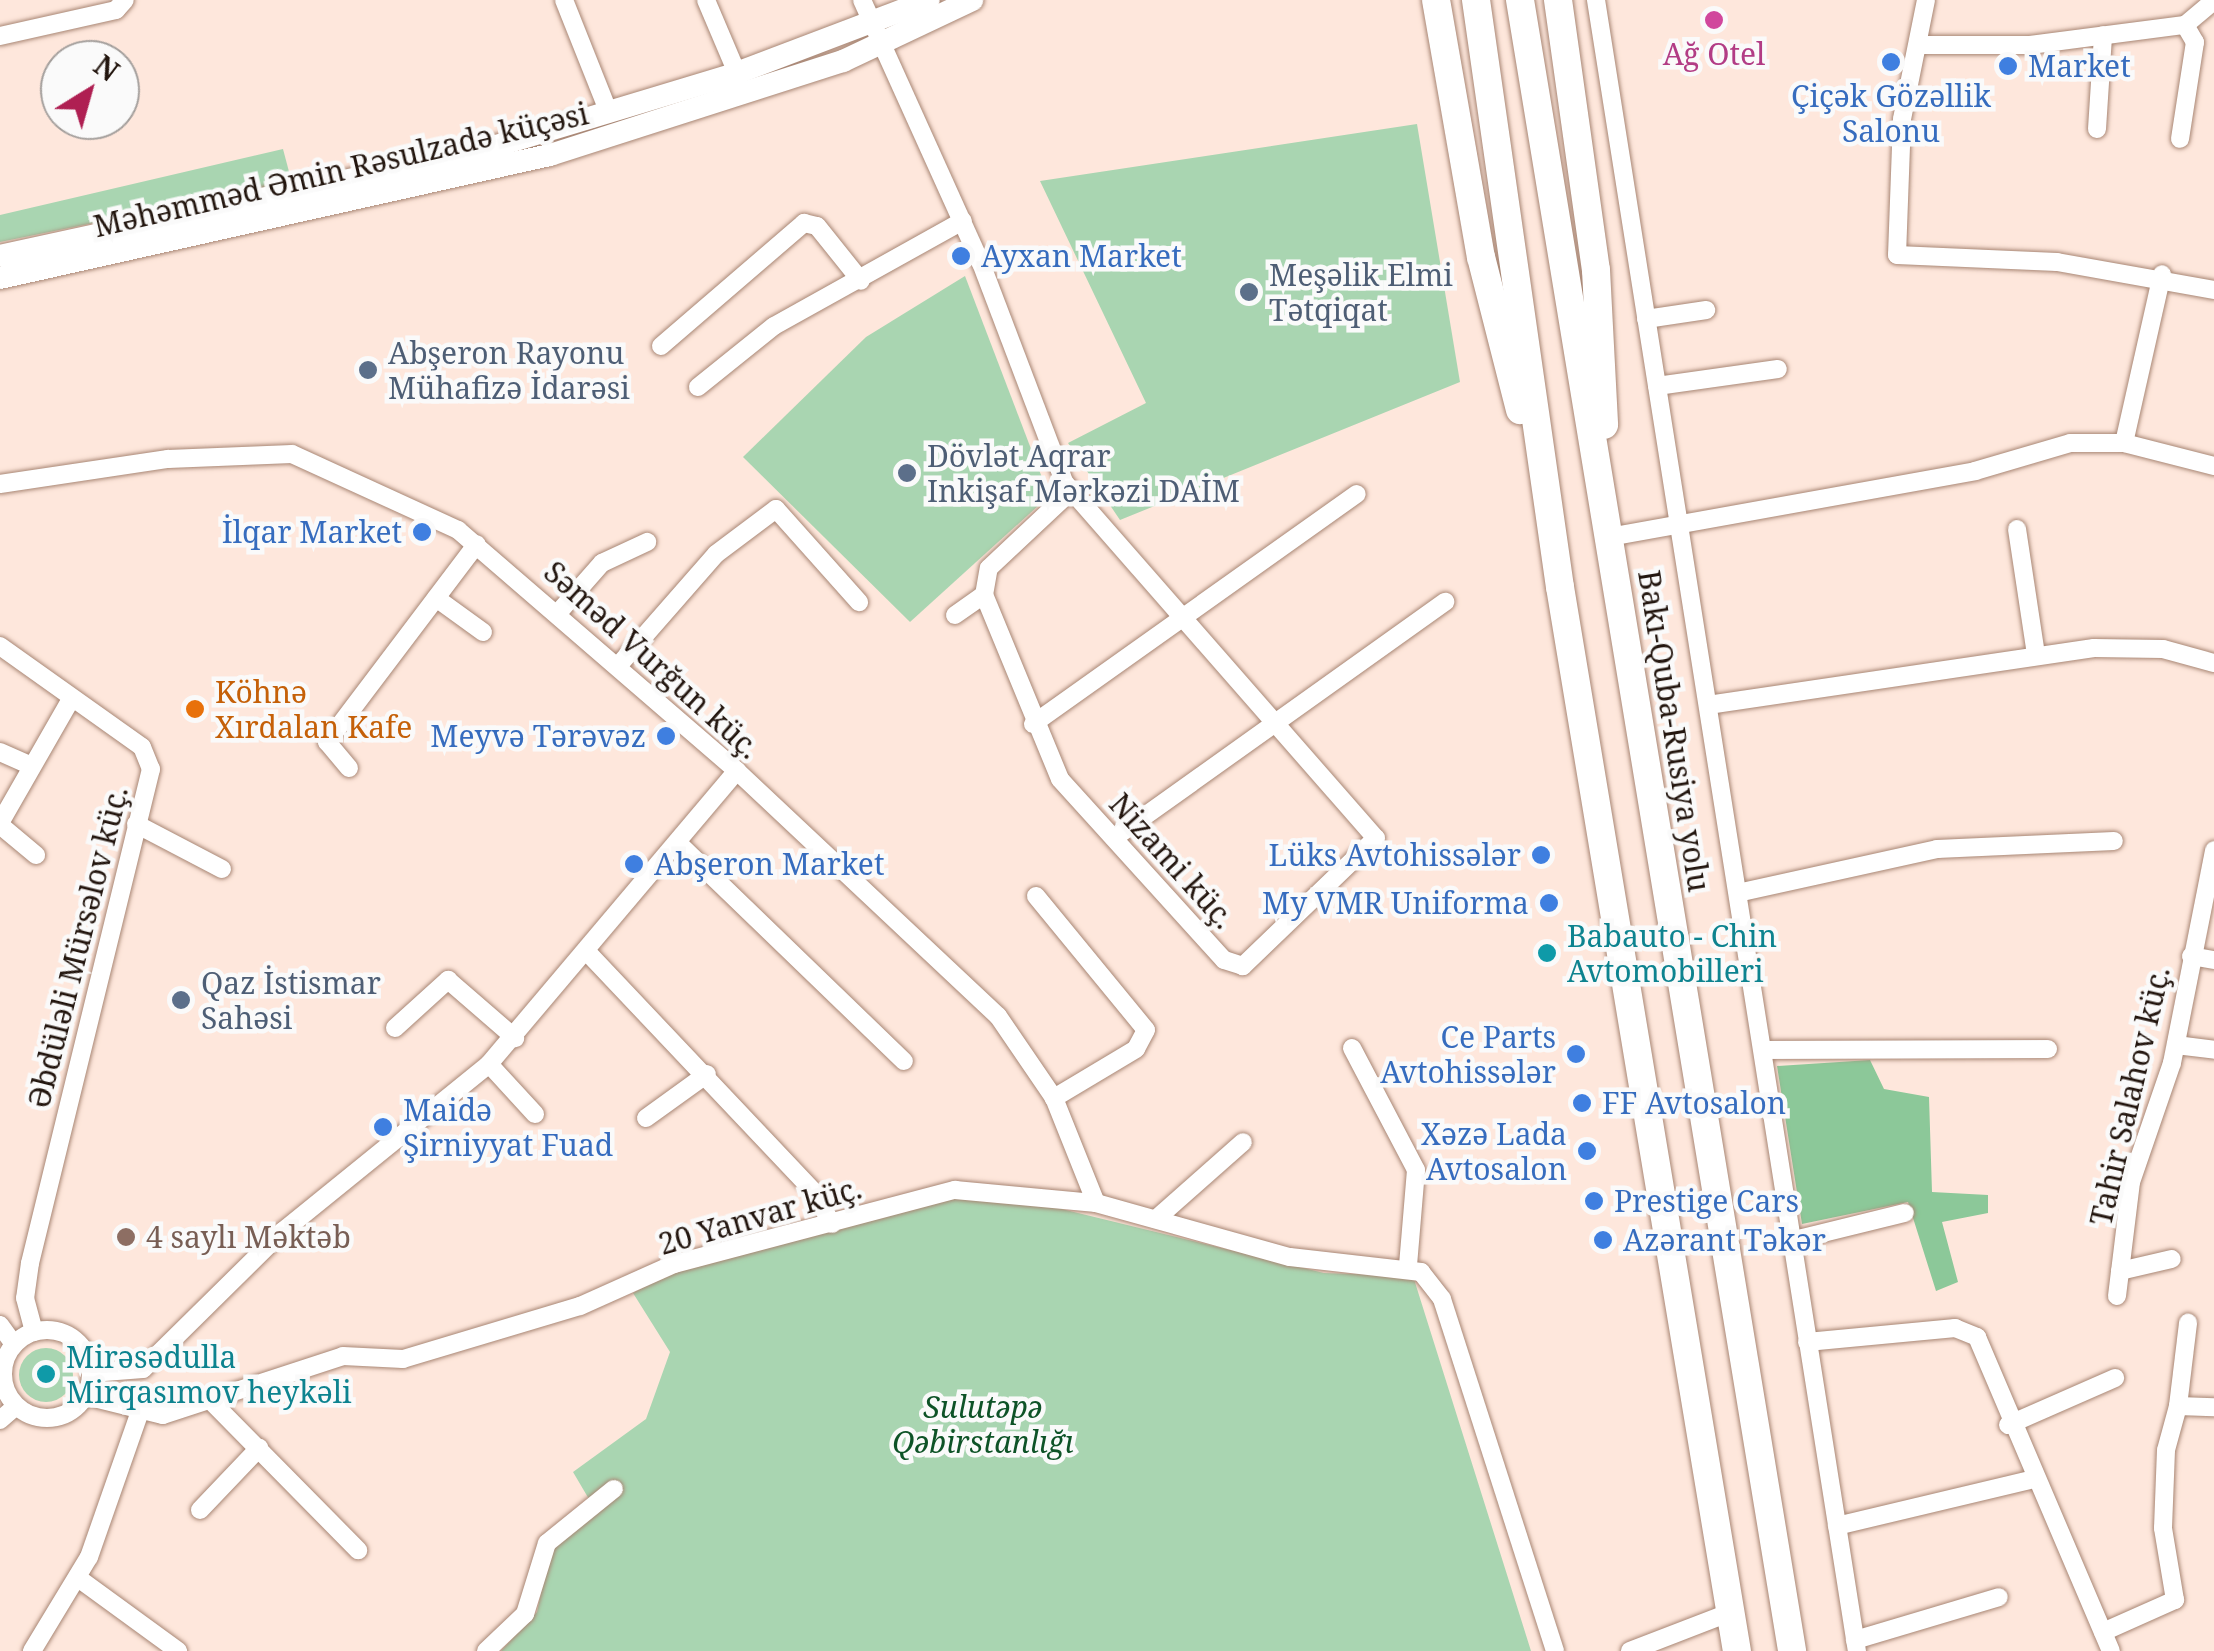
<!DOCTYPE html>
<meta charset="utf-8">
<style>
body{margin:0}
#map{position:relative;width:2214px;height:1651px;overflow:hidden;background:#fee7dc;font-family:"Noto Serif",serif}
div>[style]{position:absolute}
.green>*{inset:0;background:#a9d5b1}
.round{border-radius:50%}
.forest>*{inset:0;background:#8cc899}
.roads{filter:drop-shadow(0 0 2px #a88674) drop-shadow(0 0 2px #a88674)}
.minor>*{height:18px;margin:-9px;padding:0 9px;transform-origin:9px;border-radius:9px;background:#fff}
.minor>.ring{margin:-9px;padding:0;box-sizing:content-box;background:none;border:18px solid #fff;border-radius:50%}
.secondary>*{height:22px;margin:-11px;padding:0 11px;transform-origin:11px;border-radius:11px;background:#fff}
.trunk>*{height:28px;margin:-14px;padding:0 14px;transform-origin:14px;border-radius:14px;background:#fff}
.dots>*{width:28px;height:28px;translate:-50% -50%;box-sizing:border-box;border:5px solid #fafafa;border-radius:50%}
span{translate:-50% -50%;white-space:nowrap;text-align:center;line-height:1.15;-webkit-text-stroke:9px #fafafa;paint-order:stroke}
.hotel-label{font-size:30px;color:#b23c85}
.shop-label{font-size:30px;color:#366cbe}
.left{translate:0 -50%;text-align:left}
.right{translate:-100% -50%;text-align:right}
.street-label{font-size:30px;color:#23160f}
.service-label{font-size:30px;color:#4e5e75}
.food-label{font-size:30px;color:#c56008}
.culture-label{font-size:30px;color:#0d838f}
.education-label{font-size:30px;color:#785e54}
.park-label{font-size:30px;color:#0e5327;font-style:italic}
.north{position:absolute;left:40px;top:40px;width:100px;height:100px;box-sizing:border-box;background:#fafafa;border:2px solid #a49f9c;border-radius:50%;rotate:37deg;font-size:28px;font-weight:700;line-height:40px;text-align:center;color:#23160f}
.north::after{content:'';display:block;margin:auto;width:35px;height:45px;background:#af1f52;clip-path:polygon(50% 0,100% 100%,50% 72%,0 100%)}
</style>
<div id="map">
<div class="green">
<i style="clip-path:polygon(1417px 124px,1460px 382px,1120px 520px,1068px 443px,1146px 403px,1040px 181px)"></i>
<i style="clip-path:polygon(283px 149px,292px 183px,0 242px,0 215px)"></i>
<i style="clip-path:polygon(965px 276px,1049px 496px,910px 622px,743px 457px,866px 337px)"></i>
<i style="clip-path:polygon(962px 1195px,1037px 1203px,1324px 1273px,1413px 1276px,1531px 1651px,501px 1651px,537px 1612px,550px 1550px,596px 1511px,573px 1472px,646px 1419px,670px 1352px,633px 1293px,677px 1269px)"></i>
<i class="round" style="left:19px;top:1348px;width:54px;height:54px"></i>
</div>
<div class="forest">
<i style="clip-path:polygon(1870px 1060px,1884px 1089px,1929px 1097px,1932px 1192px,1988px 1195px,1988px 1213px,1942px 1222px,1958px 1282px,1936px 1291px,1908px 1202px,1802px 1224px,1777px 1066px)"></i>
</div>
<div class="roads">
<div class="minor">
<i style="left:564px;top:0;width:122px;rotate:68.3deg"></i>
<i style="left:706px;top:0;width:79px;rotate:67deg"></i>
<i style="left:862px;top:0;width:289px;rotate:65.7deg"></i>
<i style="left:981px;top:263px;width:234px;rotate:69.2deg"></i>
<i style="left:1064px;top:482px;width:473px;rotate:48.8deg"></i>
<i style="left:1376px;top:838px;width:185px;rotate:136.1deg"></i>
<i style="left:1243px;top:966px;width:20px;rotate:-162deg"></i>
<i style="left:1224px;top:960px;width:244px;rotate:-132.2deg"></i>
<i style="left:1060px;top:779px;width:199px;rotate:-112.4deg"></i>
<i style="left:984px;top:595px;width:27px;rotate:-80deg"></i>
<i style="left:989px;top:568px;width:112px;rotate:-43.2deg"></i>
<i style="left:1596px;top:0;width:1672px;rotate:81.02deg"></i>
<i style="left:1926px;top:0;width:121px;rotate:101.4deg"></i>
<i style="left:1902px;top:119px;width:136px;rotate:92.1deg"></i>
<i style="left:1897px;top:255px;width:160px;rotate:2.5deg"></i>
<i style="left:2057px;top:262px;width:159px;rotate:10.1deg"></i>
<i style="left:2185px;top:25px;width:38px;rotate:-40deg"></i>
<i style="left:0;top:36px;width:119px;rotate:-12.6deg"></i>
<i style="left:116px;top:10px;width:13px;rotate:-48deg"></i>
<i style="left:1918px;top:45px;width:112px"></i>
<i style="left:2030px;top:45px;width:156px;rotate:-7.4deg"></i>
<i style="left:2185px;top:25px;width:20px;rotate:60deg"></i>
<i style="left:2195px;top:42px;width:98px;rotate:98.8deg"></i>
<i style="left:2097px;top:129px;width:94px;rotate:-86.3deg"></i>
<i style="left:1646px;top:319px;width:61px;rotate:-8.5deg"></i>
<i style="left:661px;top:346px;width:189px;rotate:-40.7deg"></i>
<i style="left:804px;top:223px;width:13px;rotate:13deg"></i>
<i style="left:817px;top:226px;width:70px;rotate:51.3deg"></i>
<i style="left:1657px;top:386px;width:122px;rotate:-8deg"></i>
<i style="left:698px;top:387px;width:97px;rotate:-38.8deg"></i>
<i style="left:774px;top:326px;width:216px;rotate:-29.1deg"></i>
<i style="left:2124px;top:443px;width:173px;rotate:-77.3deg"></i>
<i style="left:0;top:484px;width:170px;rotate:-8.5deg"></i>
<i style="left:168px;top:459px;width:124px;rotate:-2.3deg"></i>
<i style="left:292px;top:454px;width:183px;rotate:24.6deg"></i>
<i style="left:458px;top:530px;width:369px;rotate:40.8deg"></i>
<i style="left:737px;top:771px;width:358px;rotate:43.2deg"></i>
<i style="left:998px;top:1016px;width:99px;rotate:55.7deg"></i>
<i style="left:1054px;top:1098px;width:113px;rotate:68.2deg"></i>
<i style="left:2017px;top:529px;width:126px;rotate:81.4deg"></i>
<i style="left:1609px;top:537px;width:372px;rotate:-10.2deg"></i>
<i style="left:1975px;top:471px;width:99px;rotate:-16.4deg"></i>
<i style="left:2070px;top:443px;width:54px"></i>
<i style="left:2124px;top:443px;width:93px;rotate:14.3deg"></i>
<i style="left:436px;top:598px;width:58px;rotate:35.9deg"></i>
<i style="left:558px;top:613px;width:67px;rotate:-48.7deg"></i>
<i style="left:602px;top:563px;width:50px;rotate:-25deg"></i>
<i style="left:955px;top:615px;width:35px;rotate:-35deg"></i>
<i style="left:0;top:646px;width:174px;rotate:35.4deg"></i>
<i style="left:142px;top:747px;width:24px;rotate:68deg"></i>
<i style="left:151px;top:769px;width:509px;rotate:103.76deg"></i>
<i style="left:30px;top:1263px;width:35px;rotate:98deg"></i>
<i style="left:25px;top:1298px;width:35px;rotate:75deg"></i>
<i style="left:618px;top:666px;width:149px;rotate:-48.8deg"></i>
<i style="left:716px;top:554px;width:75px;rotate:-36.9deg"></i>
<i style="left:776px;top:509px;width:125px;rotate:48.3deg"></i>
<i style="left:1708px;top:705px;width:390px;rotate:-8.4deg"></i>
<i style="left:2094px;top:648px;width:69px;rotate:0.8deg"></i>
<i style="left:2163px;top:649px;width:53px;rotate:15.4deg"></i>
<i style="left:1033px;top:724px;width:397px;rotate:-35.4deg"></i>
<i style="left:0;top:752px;width:34px;rotate:24deg"></i>
<i style="left:349px;top:768px;width:34px;rotate:-130deg"></i>
<i style="left:327px;top:742px;width:248px;rotate:-52.9deg"></i>
<i style="left:0;top:823px;width:143px;rotate:-60.2deg"></i>
<i style="left:136px;top:824px;width:97px;rotate:27.6deg"></i>
<i style="left:0;top:825px;width:47px;rotate:39.8deg"></i>
<i style="left:1114px;top:838px;width:407px;rotate:-35.5deg"></i>
<i style="left:678px;top:843px;width:314px;rotate:44deg"></i>
<i style="left:1742px;top:892px;width:200px;rotate:-12.4deg"></i>
<i style="left:1937px;top:849px;width:177px;rotate:-2.6deg"></i>
<i style="left:1036px;top:896px;width:173px;rotate:50.6deg"></i>
<i style="left:1146px;top:1030px;width:21px;rotate:118deg"></i>
<i style="left:1136px;top:1049px;width:96px;rotate:149.1deg"></i>
<i style="left:590px;top:955px;width:325px;rotate:46.6deg"></i>
<i style="left:813px;top:1191px;width:38px;rotate:60deg"></i>
<i style="left:2191px;top:956px;width:23px;rotate:10deg"></i>
<i style="left:395px;top:1028px;width:72px;rotate:-42.2deg"></i>
<i style="left:448px;top:980px;width:89px;rotate:40.9deg"></i>
<i style="left:2176px;top:1045px;width:38px;rotate:7deg"></i>
<i style="left:1352px;top:1048px;width:138px;rotate:62.3deg"></i>
<i style="left:1416px;top:1170px;width:95px;rotate:94.8deg"></i>
<i style="left:1767px;top:1050px;width:281px;rotate:-0.2deg"></i>
<i style="left:489px;top:1064px;width:68px;rotate:47.4deg"></i>
<i style="left:646px;top:1118px;width:75px;rotate:-35.8deg"></i>
<i style="left:1156px;top:1219px;width:116px;rotate:-41.5deg"></i>
<i style="left:1794px;top:1240px;width:114px;rotate:-13.7deg"></i>
<i style="left:2120px;top:1271px;width:53px;rotate:-13deg"></i>
<i style="left:2117px;top:1296px;width:115px;rotate:-83deg"></i>
<i style="left:2131px;top:1182px;width:126px;rotate:-71deg"></i>
<i style="left:2172px;top:1063px;width:217px;rotate:-78.8deg"></i>
<i style="left:0;top:1325px;width:24px;rotate:54deg"></i>
<i class="ring" style="left:3px;top:1330px;width:70px;height:70px"></i>
<i style="left:1807px;top:1342px;width:149px;rotate:-5.4deg"></i>
<i style="left:1955px;top:1328px;width:24px;rotate:22deg"></i>
<i style="left:1977px;top:1337px;width:341px;rotate:66.9deg"></i>
<i style="left:91px;top:1373px;width:52px;rotate:-4.4deg"></i>
<i style="left:143px;top:1369px;width:197px;rotate:-44.6deg"></i>
<i style="left:283px;top:1231px;width:265px;rotate:-39deg"></i>
<i style="left:489px;top:1064px;width:384px;rotate:-49.8deg"></i>
<i style="left:86px;top:1396px;width:79px;rotate:13.9deg"></i>
<i style="left:163px;top:1415px;width:189px;rotate:-18.1deg"></i>
<i style="left:343px;top:1356px;width:60px;rotate:2.9deg"></i>
<i style="left:403px;top:1359px;width:185px;rotate:-16.7deg"></i>
<i style="left:580px;top:1306px;width:103px;rotate:-24.1deg"></i>
<i style="left:674px;top:1264px;width:291px;rotate:-14.8deg"></i>
<i style="left:955px;top:1190px;width:142px;rotate:5.3deg"></i>
<i style="left:1096px;top:1203px;width:201px;rotate:15.6deg"></i>
<i style="left:1290px;top:1257px;width:132px;rotate:6.5deg"></i>
<i style="left:1421px;top:1272px;width:34px;rotate:52deg"></i>
<i style="left:1442px;top:1299px;width:370px;rotate:72.2deg"></i>
<i style="left:208px;top:1398px;width:214px;rotate:45.4deg"></i>
<i style="left:2178px;top:1406px;width:84px;rotate:-83.1deg"></i>
<i style="left:0;top:1420px;width:21px;rotate:-41deg"></i>
<i style="left:2008px;top:1425px;width:117px;rotate:-23.7deg"></i>
<i style="left:200px;top:1510px;width:86px;rotate:-46.4deg"></i>
<i style="left:1837px;top:1526px;width:198px;rotate:-13.4deg"></i>
<i style="left:78px;top:1578px;width:124px;rotate:36.1deg"></i>
<i style="left:2103px;top:1632px;width:79px;rotate:-24deg"></i>
<i style="left:2175px;top:1600px;width:73px;rotate:-99.5deg"></i>
<i style="left:2163px;top:1528px;width:78px;rotate:-87.8deg"></i>
<i style="left:2166px;top:1450px;width:46px;rotate:-74.7deg"></i>
<i style="left:2178px;top:1406px;width:36px;rotate:2deg"></i>
<i style="left:1855px;top:1640px;width:150px;rotate:-16.6deg"></i>
<i style="left:32px;top:1651px;width:110px;rotate:-58.8deg"></i>
<i style="left:89px;top:1557px;width:151px;rotate:-70.7deg"></i>
<i style="left:486px;top:1651px;width:54px;rotate:-43.5deg"></i>
<i style="left:525px;top:1614px;width:74px;rotate:-72.8deg"></i>
<i style="left:547px;top:1543px;width:86px;rotate:-38.9deg"></i>
<i style="left:1630px;top:1651px;width:108px;rotate:-21.1deg"></i>
</div>
<div class="secondary">
<i style="left:0;top:256px;width:487px;rotate:-12.3deg"></i>
<i style="left:476px;top:152px;width:273px;rotate:-16.8deg"></i>
<i style="left:737px;top:73px;width:205px;rotate:-20.8deg"></i>
<i style="left:0;top:278px;width:564px;rotate:-12.61deg"></i>
<i style="left:550px;top:155px;width:308px;rotate:-17.8deg"></i>
<i style="left:843px;top:61px;width:143px;rotate:-25.3deg"></i>
</div>
<div class="trunk">
<i style="left:1436px;top:0;width:261px;rotate:80.1deg"></i>
<i style="left:1481px;top:257px;width:158px;rotate:75.7deg"></i>
<i style="left:1476px;top:0;width:593px;rotate:81.86deg"></i>
<i style="left:1560px;top:587px;width:1079px;rotate:80.56deg"></i>
<i style="left:1520px;top:0;width:1673px;rotate:80.64deg"></i>
<i style="left:1558px;top:0;width:273px;rotate:82deg"></i>
<i style="left:1596px;top:270px;width:155px;rotate:87deg"></i>
</div>
</div>
<div class="dots">
<i style="left:1714px;top:20px;background:#d1479c"></i>
<i style="left:1891px;top:62px;background:#3f7fe0"></i>
<i style="left:2008px;top:66px;background:#3f7fe0"></i>
<i style="left:961px;top:256px;background:#3f7fe0"></i>
<i style="left:1249px;top:292px;background:#5c6f8a"></i>
<i style="left:368px;top:370px;background:#5c6f8a"></i>
<i style="left:907px;top:473px;background:#5c6f8a"></i>
<i style="left:422px;top:532px;background:#3f7fe0"></i>
<i style="left:195px;top:709px;background:#e8710a"></i>
<i style="left:666px;top:736px;background:#3f7fe0"></i>
<i style="left:1541px;top:855px;background:#3f7fe0"></i>
<i style="left:634px;top:864px;background:#3f7fe0"></i>
<i style="left:1549px;top:903px;background:#3f7fe0"></i>
<i style="left:1547px;top:953px;background:#0f9aa8"></i>
<i style="left:181px;top:1000px;background:#5c6f8a"></i>
<i style="left:1576px;top:1054px;background:#3f7fe0"></i>
<i style="left:1582px;top:1103px;background:#3f7fe0"></i>
<i style="left:383px;top:1127px;background:#3f7fe0"></i>
<i style="left:1587px;top:1151px;background:#3f7fe0"></i>
<i style="left:1594px;top:1201px;background:#3f7fe0"></i>
<i style="left:126px;top:1237px;background:#8d6e63"></i>
<i style="left:1603px;top:1240px;background:#3f7fe0"></i>
<i style="left:46px;top:1374px;background:#0f9aa8"></i>
</div>
<div class="hotel-label">
<span style="left:1714px;top:54px">Ağ Otel</span>
</div>
<div class="shop-label">
<span class="left" style="left:2028px;top:66px">Market</span>
<span style="left:1891px;top:113px">Çiçək Gözəllik<br>Salonu</span>
<span class="left" style="left:981px;top:256px">Ayxan Market</span>
<span class="right" style="left:402px;top:532px">İlqar Market</span>
<span class="right" style="left:646px;top:736px">Meyvə Tərəvəz</span>
<span class="right" style="left:1521px;top:855px">Lüks Avtohissələr</span>
<span class="left" style="left:654px;top:864px">Abşeron Market</span>
<span class="right" style="left:1529px;top:903px">My VMR Uniforma</span>
<span class="right" style="left:1556px;top:1054px">Ce Parts<br>Avtohissələr</span>
<span class="left" style="left:1602px;top:1103px">FF Avtosalon</span>
<span class="left" style="left:403px;top:1127px">Maidə<br>Şirniyyat Fuad</span>
<span class="right" style="left:1567px;top:1151px">Xəzə Lada<br>Avtosalon</span>
<span class="left" style="left:1614px;top:1201px">Prestige Cars</span>
<span class="left" style="left:1623px;top:1240px">Azərant Təkər</span>
</div>
<div class="street-label">
<span style="left:341px;top:170px;rotate:-13deg">Məhəmməd Əmin Rəsulzadə küçəsi</span>
<span style="left:652px;top:660px;rotate:42deg">Səməd Vurğun küç.</span>
<span style="left:1674px;top:731px;rotate:81deg">Bakı-Quba-Rusiya yolu</span>
<span style="left:1172px;top:861px;rotate:48deg">Nizami küç.</span>
<span style="left:78px;top:947px;rotate:-76deg">Əbdüləli Mürsəlov küç.</span>
<span style="left:2130px;top:1096px;rotate:-77deg">Tahir Salahov küç.</span>
<span style="left:760px;top:1216px;rotate:-16deg">20 Yanvar küç.</span>
</div>
<div class="service-label">
<span class="left" style="left:1269px;top:292px">Meşəlik Elmi<br>Tətqiqat</span>
<span class="left" style="left:388px;top:370px">Abşeron Rayonu<br>Mühafizə İdarəsi</span>
<span class="left" style="left:927px;top:473px">Dövlət Aqrar<br>Inkişaf Mərkəzi DAİM</span>
<span class="left" style="left:201px;top:1000px">Qaz İstismar<br>Sahəsi</span>
</div>
<div class="food-label">
<span class="left" style="left:215px;top:709px">Köhnə<br>Xırdalan Kafe</span>
</div>
<div class="culture-label">
<span class="left" style="left:1567px;top:953px">Babauto - Chin<br>Avtomobilleri</span>
<span class="left" style="left:66px;top:1374px">Mirəsədulla<br>Mirqasımov heykəli</span>
</div>
<div class="education-label">
<span class="left" style="left:146px;top:1237px">4 saylı Məktəb</span>
</div>
<div class="park-label">
<span style="left:983px;top:1424px">Sulutəpə<br>Qəbirstanlığı</span>
</div>
<div class="north">N</div>
</div>
